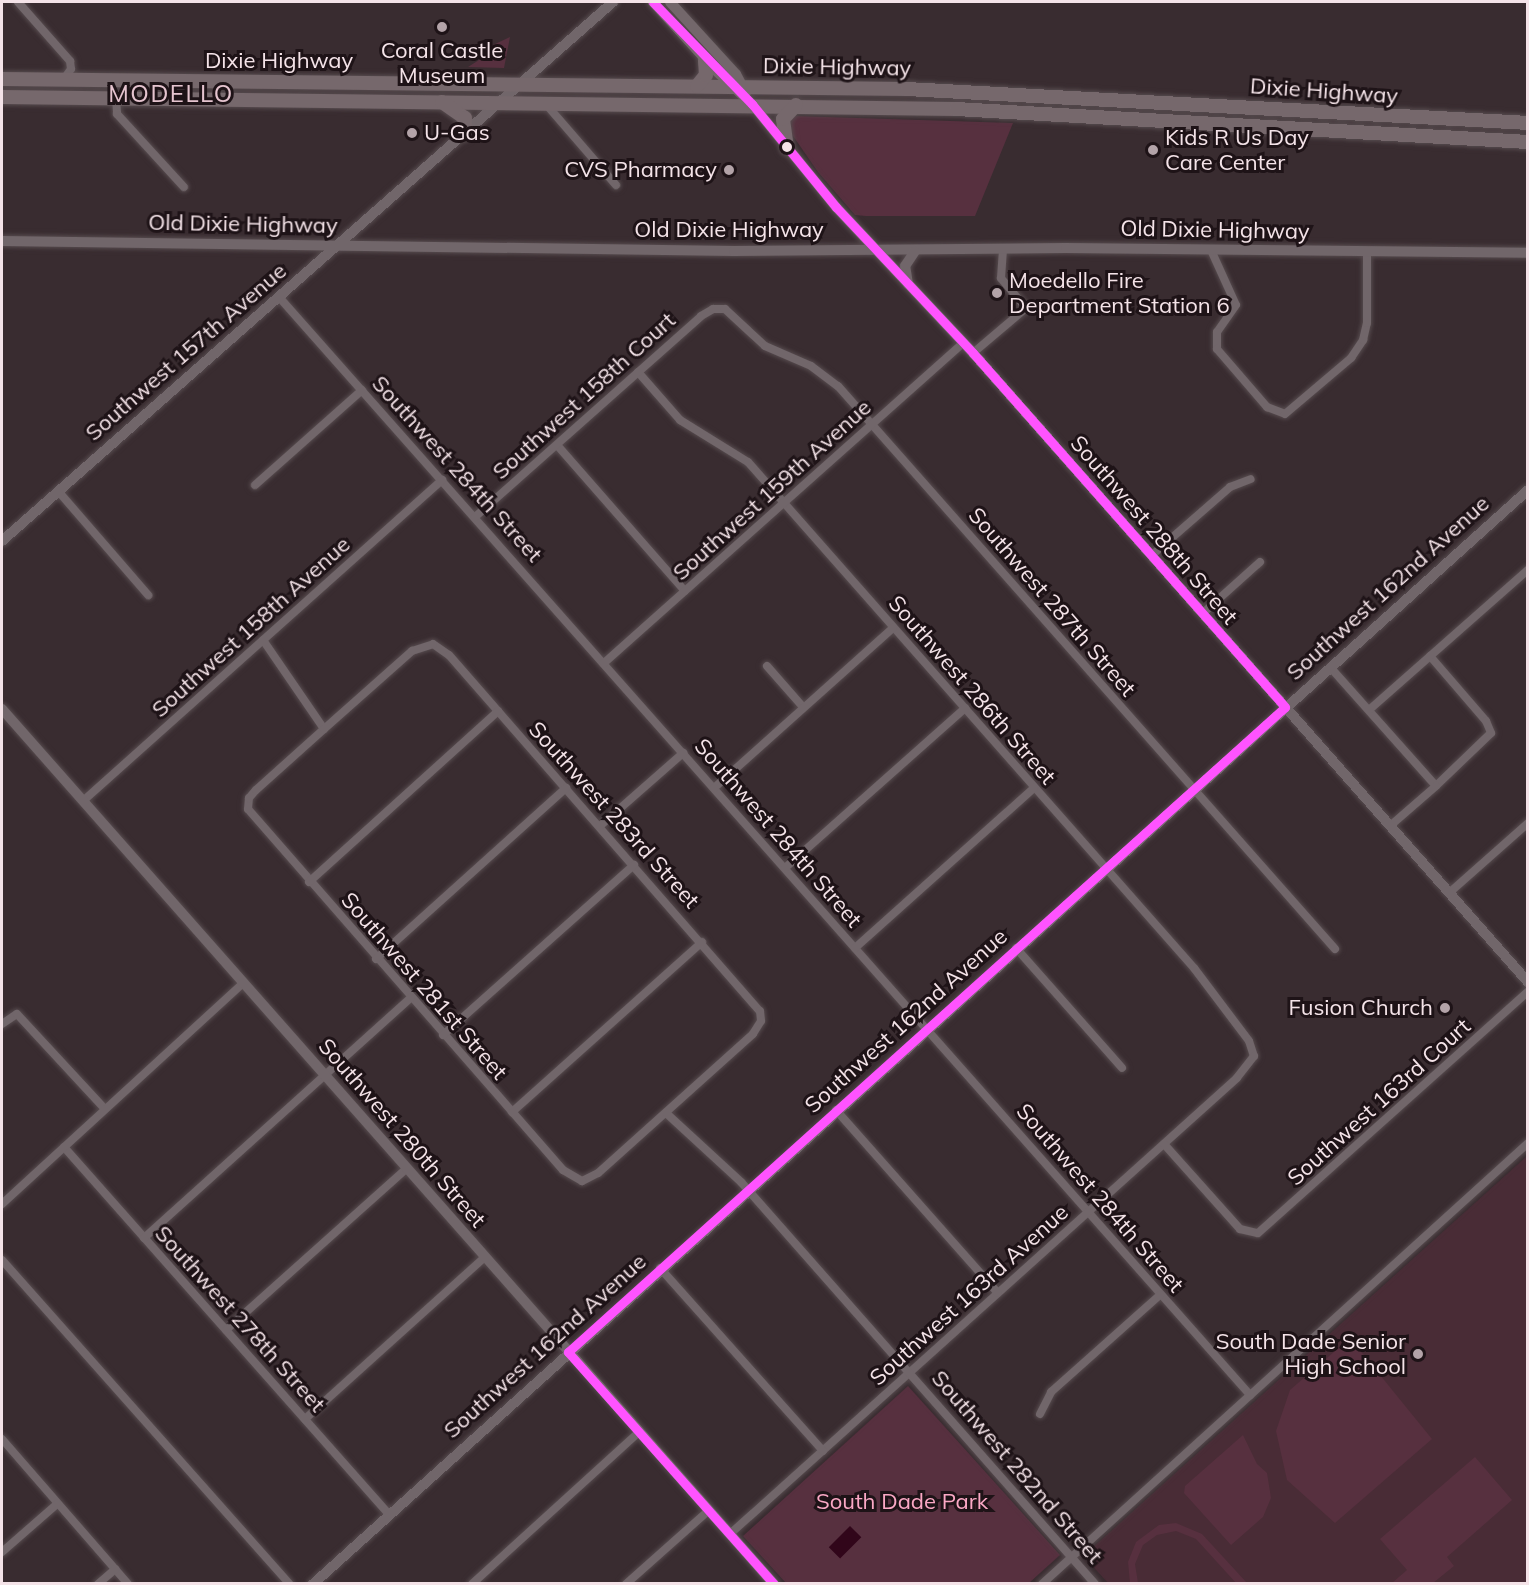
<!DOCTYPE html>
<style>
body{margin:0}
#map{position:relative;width:1529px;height:1585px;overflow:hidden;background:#392c30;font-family:Mulish,sans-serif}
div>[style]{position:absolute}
.built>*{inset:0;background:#492c36}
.green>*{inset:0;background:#57303f}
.water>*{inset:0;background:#31061a;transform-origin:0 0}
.roads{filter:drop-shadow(0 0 2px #564b4e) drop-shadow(0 0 2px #564b4e)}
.minor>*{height:8px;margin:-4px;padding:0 4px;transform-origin:4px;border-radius:4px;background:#71666a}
.tertiary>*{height:10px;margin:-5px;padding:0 5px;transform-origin:5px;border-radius:5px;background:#71666a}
.secondary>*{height:10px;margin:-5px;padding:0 5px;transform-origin:5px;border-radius:5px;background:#73676b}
.trunk>*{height:14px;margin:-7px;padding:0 7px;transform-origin:7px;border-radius:7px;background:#76686c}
.bus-1>*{height:9px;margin:-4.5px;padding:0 4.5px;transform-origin:4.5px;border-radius:4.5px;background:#ff53ff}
.dots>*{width:16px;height:16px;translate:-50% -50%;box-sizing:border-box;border:3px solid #1e1317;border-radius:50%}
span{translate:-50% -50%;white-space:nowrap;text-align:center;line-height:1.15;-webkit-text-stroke:6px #1e1317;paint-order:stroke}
.poi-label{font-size:22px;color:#f4e3e8}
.left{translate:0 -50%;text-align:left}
.right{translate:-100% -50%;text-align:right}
.street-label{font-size:22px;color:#f4e3e8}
.park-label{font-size:22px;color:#fba8c5}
.neighbourhood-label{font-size:24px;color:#e5c4cf;letter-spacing:1.5px}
.frame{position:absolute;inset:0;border:3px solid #f4e3e8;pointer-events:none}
</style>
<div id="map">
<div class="built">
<i style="clip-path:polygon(1527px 1156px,1527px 1583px,1108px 1583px,1089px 1562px,1089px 1551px)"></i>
</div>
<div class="green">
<i style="clip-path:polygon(510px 37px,504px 68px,468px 67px,490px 53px,493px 45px)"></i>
<i style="clip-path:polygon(795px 116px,1013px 123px,975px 216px,866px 216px,855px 215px,818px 172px,791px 133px,790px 120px)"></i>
<i style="clip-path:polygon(1350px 1338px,1432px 1439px,1335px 1523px,1287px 1480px,1276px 1431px,1290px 1390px)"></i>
<i style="clip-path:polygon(908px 1386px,1060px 1555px,1029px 1583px,786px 1583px,743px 1536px)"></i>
<i style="clip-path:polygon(1243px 1435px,1257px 1464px,1267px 1473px,1271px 1498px,1263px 1517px,1231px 1545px,1184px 1493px,1185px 1486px)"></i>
<i style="clip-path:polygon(1475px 1457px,1512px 1500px,1447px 1557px,1454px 1566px,1433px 1583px,1392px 1583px,1407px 1570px,1380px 1539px)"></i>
<i style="clip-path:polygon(1176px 1523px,1202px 1534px,1247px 1583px,1236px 1583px,1196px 1539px,1176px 1531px,1157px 1535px,1143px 1545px,1135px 1564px,1138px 1583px,1130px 1583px,1128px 1562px,1136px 1542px,1159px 1525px)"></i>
</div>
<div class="water">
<i style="left:850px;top:1526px;width:16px;height:30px;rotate:45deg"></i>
</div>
<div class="roads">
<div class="minor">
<i style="left:18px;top:2px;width:79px;rotate:48.6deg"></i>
<i style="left:70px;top:61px;width:8px;rotate:83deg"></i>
<i style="left:71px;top:69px;width:14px;rotate:126deg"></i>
<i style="left:116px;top:98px;width:16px;rotate:86deg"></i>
<i style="left:117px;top:114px;width:99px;rotate:47.5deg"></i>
<i style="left:544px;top:102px;width:110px;rotate:49.1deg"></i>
<i style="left:1211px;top:250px;width:60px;rotate:65.6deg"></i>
<i style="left:1236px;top:305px;width:33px;rotate:125deg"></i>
<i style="left:1217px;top:332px;width:17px;rotate:90deg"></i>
<i style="left:1217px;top:349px;width:77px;rotate:49.2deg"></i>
<i style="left:1267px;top:407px;width:19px;rotate:21deg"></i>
<i style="left:1285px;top:414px;width:87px;rotate:-40.3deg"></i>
<i style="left:1351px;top:358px;width:22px;rotate:-56deg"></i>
<i style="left:1363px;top:340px;width:17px;rotate:-77deg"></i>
<i style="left:1367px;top:323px;width:71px;rotate:-90deg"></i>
<i style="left:279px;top:297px;width:1466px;rotate:48.51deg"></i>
<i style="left:973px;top:353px;width:70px;rotate:-40.3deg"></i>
<i style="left:1026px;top:308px;width:39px;rotate:-130deg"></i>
<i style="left:1001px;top:278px;width:28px;rotate:-86deg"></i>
<i style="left:638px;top:372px;width:64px;rotate:48.8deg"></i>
<i style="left:680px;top:420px;width:80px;rotate:31.7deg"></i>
<i style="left:748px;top:462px;width:675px;rotate:48.61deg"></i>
<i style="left:1194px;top:968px;width:91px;rotate:53deg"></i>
<i style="left:1249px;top:1041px;width:16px;rotate:72deg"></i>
<i style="left:1254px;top:1056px;width:28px;rotate:128deg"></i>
<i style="left:1237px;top:1078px;width:682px;rotate:138.03deg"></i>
<i style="left:557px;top:445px;width:194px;rotate:48.8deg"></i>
<i style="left:255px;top:485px;width:143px;rotate:-41.6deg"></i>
<i style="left:58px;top:491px;width:138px;rotate:49.1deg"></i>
<i style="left:475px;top:517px;width:302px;rotate:-41.6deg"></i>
<i style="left:701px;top:316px;width:14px;rotate:-30deg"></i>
<i style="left:713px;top:309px;width:12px"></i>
<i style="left:725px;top:309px;width:54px;rotate:42.8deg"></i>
<i style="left:765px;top:346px;width:50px;rotate:23.5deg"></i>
<i style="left:811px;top:366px;width:34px;rotate:37deg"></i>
<i style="left:838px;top:386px;width:751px;rotate:48.56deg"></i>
<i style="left:1151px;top:556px;width:105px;rotate:-41.1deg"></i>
<i style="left:1230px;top:487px;width:22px;rotate:-21deg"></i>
<i style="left:1202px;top:614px;width:78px;rotate:-41.9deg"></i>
<i style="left:263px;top:640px;width:108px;rotate:55.6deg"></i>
<i style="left:433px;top:644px;width:19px;rotate:35deg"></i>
<i style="left:449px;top:655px;width:473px;rotate:48.9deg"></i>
<i style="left:760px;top:1011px;width:10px;rotate:84deg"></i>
<i style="left:761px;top:1021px;width:15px;rotate:122deg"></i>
<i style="left:753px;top:1034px;width:208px;rotate:138.1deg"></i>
<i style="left:598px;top:1173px;width:18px;rotate:153deg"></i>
<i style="left:582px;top:1181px;width:22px;rotate:-150deg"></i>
<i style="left:563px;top:1170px;width:479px;rotate:-131.1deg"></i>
<i style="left:248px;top:809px;width:11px;rotate:-85deg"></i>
<i style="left:249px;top:798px;width:11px;rotate:-49deg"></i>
<i style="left:256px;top:790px;width:91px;rotate:-41.9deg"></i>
<i style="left:324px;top:729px;width:118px;rotate:-41.6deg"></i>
<i style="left:412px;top:651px;width:22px;rotate:-18deg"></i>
<i style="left:1430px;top:656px;width:86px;rotate:49.3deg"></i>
<i style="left:1486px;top:721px;width:13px;rotate:67deg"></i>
<i style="left:1491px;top:733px;width:76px;rotate:136.1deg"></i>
<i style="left:604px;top:663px;width:481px;rotate:-41.7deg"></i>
<i style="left:767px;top:666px;width:55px;rotate:48.7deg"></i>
<i style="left:1330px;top:667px;width:159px;rotate:48.3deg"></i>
<i style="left:1436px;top:786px;width:61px;rotate:139deg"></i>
<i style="left:1369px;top:710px;width:212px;rotate:-41.4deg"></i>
<i style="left:714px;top:788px;width:240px;rotate:-41.8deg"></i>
<i style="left:83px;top:801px;width:482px;rotate:-41.8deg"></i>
<i style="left:600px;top:826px;width:111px;rotate:-41.3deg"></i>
<i style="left:785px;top:868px;width:241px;rotate:-41.6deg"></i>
<i style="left:309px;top:882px;width:255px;rotate:-42.1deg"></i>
<i style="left:1449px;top:893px;width:106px;rotate:-41.5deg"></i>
<i style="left:855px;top:948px;width:240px;rotate:-41.8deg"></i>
<i style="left:1016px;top:948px;width:160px;rotate:48.5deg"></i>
<i style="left:376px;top:959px;width:256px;rotate:-42deg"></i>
<i style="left:2px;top:1024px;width:18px;rotate:-34deg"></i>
<i style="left:17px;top:1014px;width:128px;rotate:47.2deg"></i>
<i style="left:443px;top:1035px;width:256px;rotate:-41.7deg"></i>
<i style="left:836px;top:1110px;width:244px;rotate:48.5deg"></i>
<i style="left:512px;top:1112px;width:255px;rotate:-41.8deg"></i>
<i style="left:666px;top:1113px;width:102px;rotate:42.6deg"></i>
<i style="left:741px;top:1182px;width:536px;rotate:48.63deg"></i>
<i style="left:1164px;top:1144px;width:114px;rotate:48.2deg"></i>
<i style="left:1240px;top:1229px;width:18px;rotate:13deg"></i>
<i style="left:1258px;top:1233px;width:362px;rotate:-41.8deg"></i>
<i style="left:64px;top:1147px;width:490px;rotate:48.5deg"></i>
<i style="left:2px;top:1204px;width:327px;rotate:-42.5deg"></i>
<i style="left:144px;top:1238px;width:359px;rotate:-42deg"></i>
<i style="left:2px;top:1260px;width:433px;rotate:48.4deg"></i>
<i style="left:660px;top:1268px;width:245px;rotate:48.3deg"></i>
<i style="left:226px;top:1330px;width:243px;rotate:-41.8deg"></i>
<i style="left:1040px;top:1414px;width:25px;rotate:-63deg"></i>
<i style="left:1051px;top:1392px;width:146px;rotate:-41.7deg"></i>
<i style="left:305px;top:1419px;width:242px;rotate:-42deg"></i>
<i style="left:2px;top:1439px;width:192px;rotate:49deg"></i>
<i style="left:2px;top:1552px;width:73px;rotate:-41.1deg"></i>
<i style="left:98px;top:1584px;width:23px;rotate:-41deg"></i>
<i style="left:472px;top:1584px;width:226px;rotate:-42.3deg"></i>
<i style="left:626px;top:1584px;width:111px;rotate:-41.7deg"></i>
<i style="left:1042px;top:1584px;width:656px;rotate:-42.22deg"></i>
</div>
<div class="tertiary">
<i style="left:752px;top:104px;width:133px;rotate:50.8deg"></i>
<i style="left:836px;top:207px;width:200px;rotate:46.8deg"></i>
<i style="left:973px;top:353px;width:839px;rotate:48.58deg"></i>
<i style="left:2px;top:241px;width:732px;rotate:0.78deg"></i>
<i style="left:734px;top:251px;width:332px;rotate:-0.5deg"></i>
<i style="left:1066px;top:248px;width:462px;rotate:0.6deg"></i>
<i style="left:908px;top:284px;width:18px;rotate:-99deg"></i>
<i style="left:905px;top:266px;width:18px;rotate:-56deg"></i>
<i style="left:2px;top:541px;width:815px;rotate:-41.42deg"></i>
<i style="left:2px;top:709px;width:1167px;rotate:48.58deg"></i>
<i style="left:313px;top:1584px;width:1635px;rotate:-42deg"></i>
</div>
<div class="secondary">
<i style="left:653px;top:2px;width:92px;rotate:47.6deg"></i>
<i style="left:715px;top:70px;width:50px;rotate:42.6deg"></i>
<i style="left:670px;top:2px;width:98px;rotate:47.5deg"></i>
<i style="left:736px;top:74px;width:21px;rotate:62deg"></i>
</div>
<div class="trunk">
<i style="left:2px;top:79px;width:905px;rotate:0.63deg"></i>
<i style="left:907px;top:89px;width:622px;rotate:3.13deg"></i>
<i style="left:697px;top:86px;width:14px;rotate:-51deg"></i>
<i style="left:706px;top:75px;width:15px;rotate:-94deg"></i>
<i style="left:2px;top:97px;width:954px;rotate:0.72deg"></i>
<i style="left:956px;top:109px;width:573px;rotate:3.3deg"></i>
<i style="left:442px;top:102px;width:28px;rotate:35deg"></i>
<i style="left:465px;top:118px;width:16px;rotate:94deg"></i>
<i style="left:787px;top:148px;width:29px;rotate:-98deg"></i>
<i style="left:783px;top:119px;width:19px;rotate:-47deg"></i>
</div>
</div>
<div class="bus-1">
<i style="left:653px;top:2px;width:142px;rotate:45.9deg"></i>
<i style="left:752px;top:104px;width:133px;rotate:50.8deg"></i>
<i style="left:836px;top:207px;width:200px;rotate:46.8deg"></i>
<i style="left:973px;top:353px;width:472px;rotate:48.6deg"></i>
<i style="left:568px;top:1352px;width:964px;rotate:-41.97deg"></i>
<i style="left:568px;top:1352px;width:310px;rotate:48.4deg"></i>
</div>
<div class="dots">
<i style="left:442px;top:27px;background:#b3a3a8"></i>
<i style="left:412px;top:133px;background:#b3a3a8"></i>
<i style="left:787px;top:147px;background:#f4e3e8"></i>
<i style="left:1153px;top:150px;background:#b3a3a8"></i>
<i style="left:729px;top:170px;background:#b3a3a8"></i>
<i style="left:997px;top:293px;background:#b3a3a8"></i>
<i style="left:1445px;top:1008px;background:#b3a3a8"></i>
<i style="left:1418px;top:1354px;background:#b3a3a8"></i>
</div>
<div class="poi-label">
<span style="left:442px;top:63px">Coral Castle<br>Museum</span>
<span class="left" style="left:424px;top:133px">U-Gas</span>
<span class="left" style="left:1165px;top:150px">Kids R Us Day<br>Care Center</span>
<span class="right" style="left:717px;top:170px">CVS Pharmacy</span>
<span class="left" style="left:1009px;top:293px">Moedello Fire<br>Department Station 6</span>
<span class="right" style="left:1433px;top:1008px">Fusion Church</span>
<span class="right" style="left:1406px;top:1354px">South Dade Senior<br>High School</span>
</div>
<div class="street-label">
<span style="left:279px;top:61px">Dixie Highway</span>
<span style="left:837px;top:67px;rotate:1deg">Dixie Highway</span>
<span style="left:1324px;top:91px;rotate:4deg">Dixie Highway</span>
<span style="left:243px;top:224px;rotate:1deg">Old Dixie Highway</span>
<span style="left:729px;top:230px">Old Dixie Highway</span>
<span style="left:1215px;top:230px;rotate:1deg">Old Dixie Highway</span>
<span style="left:186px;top:352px;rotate:-41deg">Southwest 157th Avenue</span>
<span style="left:584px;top:396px;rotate:-42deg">Southwest 158th Court</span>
<span style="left:457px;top:469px;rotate:48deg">Southwest 284th Street</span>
<span style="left:772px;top:490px;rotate:-42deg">Southwest 159th Avenue</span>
<span style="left:1154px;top:530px;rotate:49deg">Southwest 288th Street</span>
<span style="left:1388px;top:588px;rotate:-42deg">Southwest 162nd Avenue</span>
<span style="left:1052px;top:602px;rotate:49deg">Southwest 287th Street</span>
<span style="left:251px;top:627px;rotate:-42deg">Southwest 158th Avenue</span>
<span style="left:972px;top:690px;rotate:49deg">Southwest 286th Street</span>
<span style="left:614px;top:815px;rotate:48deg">Southwest 283rd Street</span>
<span style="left:778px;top:833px;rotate:49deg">Southwest 284th Street</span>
<span style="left:424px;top:986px;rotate:49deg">Southwest 281st Street</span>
<span style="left:906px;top:1021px;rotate:-42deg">Southwest 162nd Avenue</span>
<span style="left:1379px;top:1102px;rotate:-42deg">Southwest 163rd Court</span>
<span style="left:402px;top:1133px;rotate:49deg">Southwest 280th Street</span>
<span style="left:1100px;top:1198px;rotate:49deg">Southwest 284th Street</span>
<span style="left:969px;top:1295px;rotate:-42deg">Southwest 163rd Avenue</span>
<span style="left:240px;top:1319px;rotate:48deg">Southwest 278th Street</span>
<span style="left:545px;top:1346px;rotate:-42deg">Southwest 162nd Avenue</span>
<span style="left:1017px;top:1467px;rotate:49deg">Southwest 282nd Street</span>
</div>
<div class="park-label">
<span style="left:902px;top:1502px">South Dade Park</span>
</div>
<div class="neighbourhood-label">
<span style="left:171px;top:94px">MODELLO</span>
</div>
<div class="frame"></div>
</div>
